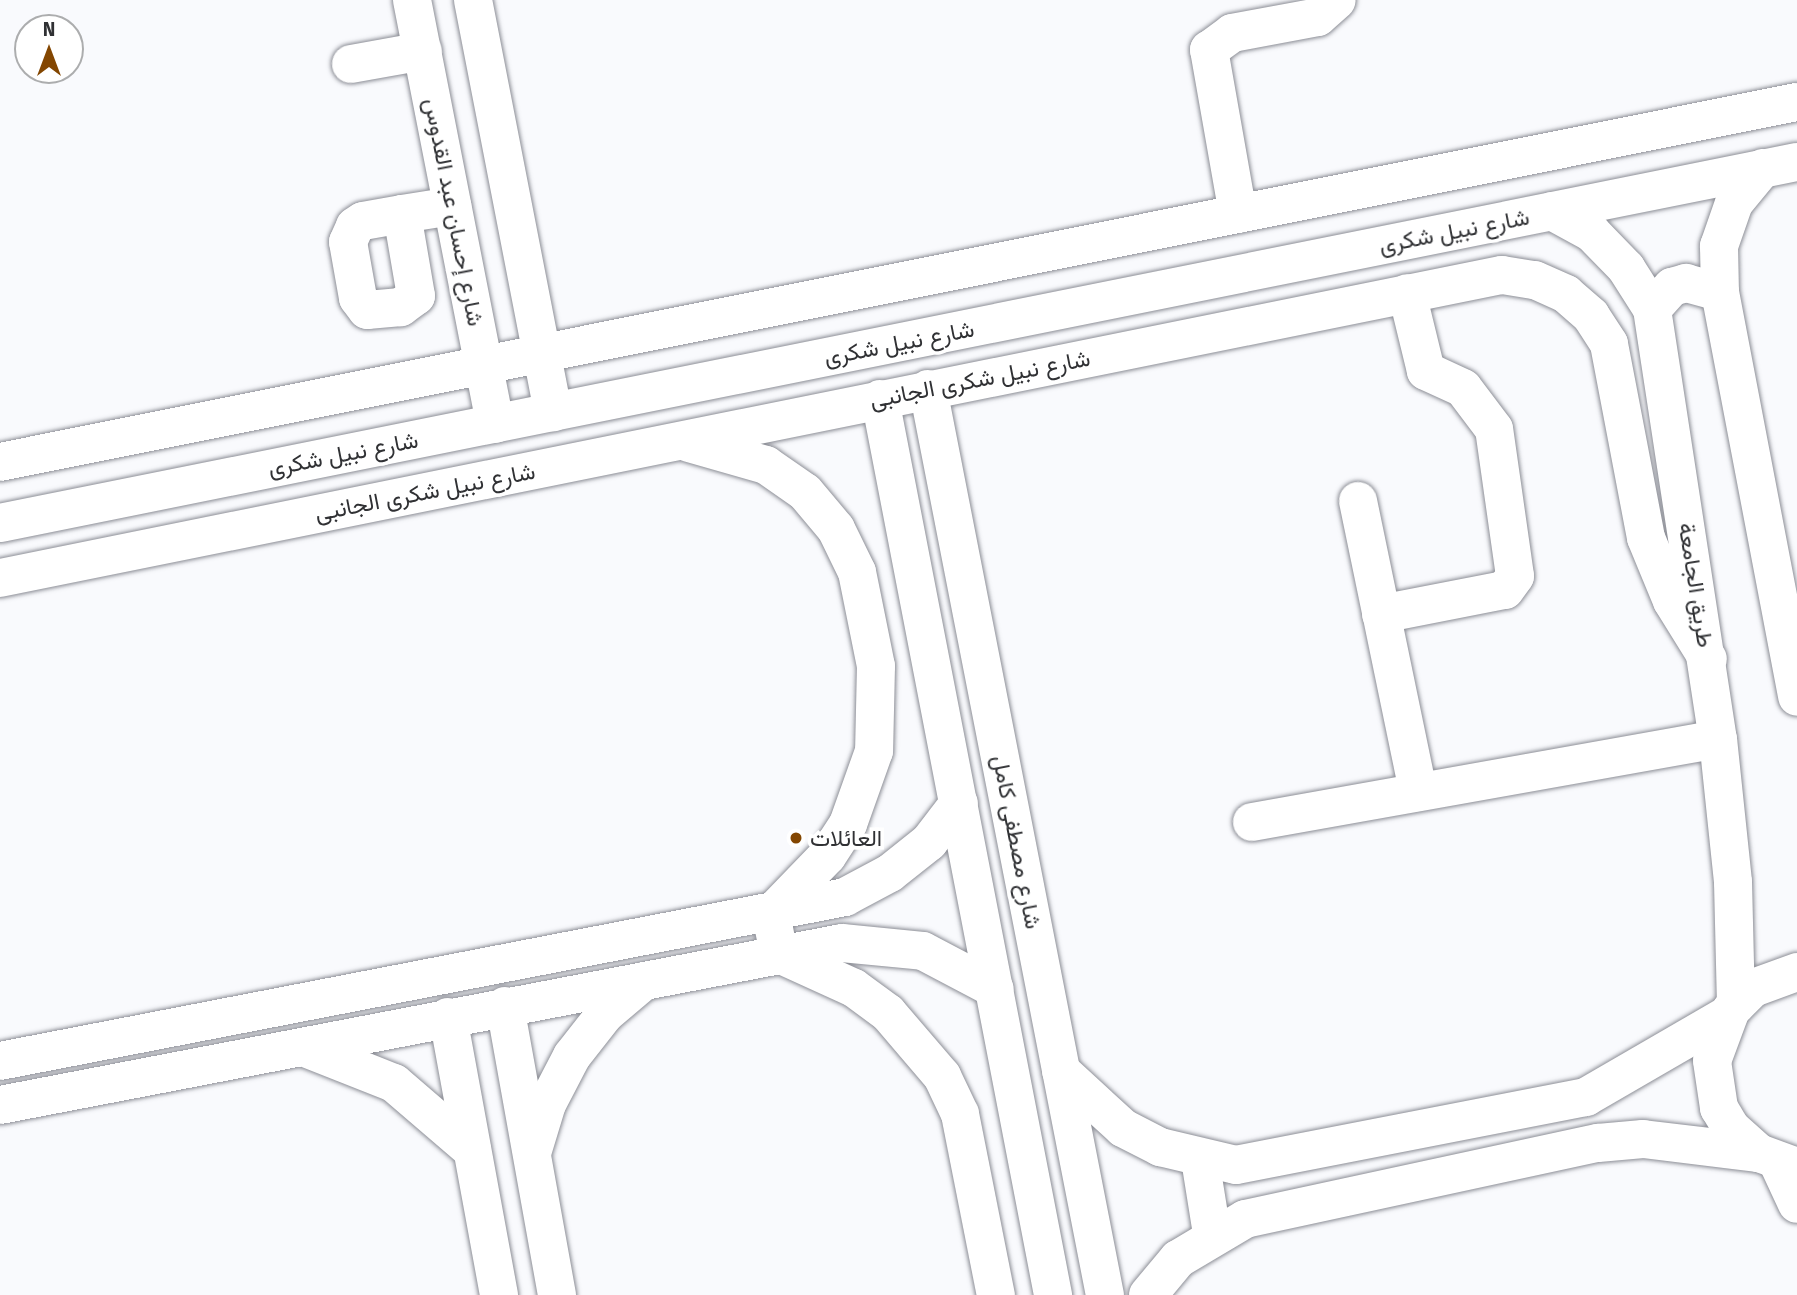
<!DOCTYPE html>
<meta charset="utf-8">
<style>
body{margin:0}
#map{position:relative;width:1797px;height:1295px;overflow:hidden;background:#f9fafd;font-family:"Fira Sans",Vazirmatn,sans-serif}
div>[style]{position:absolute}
.roads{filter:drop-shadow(0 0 2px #8c8e96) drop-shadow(0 0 2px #8c8e96)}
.minor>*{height:38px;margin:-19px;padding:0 19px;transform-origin:19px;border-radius:19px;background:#fff}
.dots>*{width:19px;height:19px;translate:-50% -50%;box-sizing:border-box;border:4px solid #fff;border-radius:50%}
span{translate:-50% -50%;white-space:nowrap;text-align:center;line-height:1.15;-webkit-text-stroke:7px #fff;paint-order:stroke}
.street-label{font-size:23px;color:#303134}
.poi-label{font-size:23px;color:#303134}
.left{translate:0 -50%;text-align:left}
.north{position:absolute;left:14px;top:14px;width:70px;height:70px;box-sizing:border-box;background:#fff;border:2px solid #acadae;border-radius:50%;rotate:0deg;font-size:19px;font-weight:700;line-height:28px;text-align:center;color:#303134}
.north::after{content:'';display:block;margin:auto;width:24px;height:32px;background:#834601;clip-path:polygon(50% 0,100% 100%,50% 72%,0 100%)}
</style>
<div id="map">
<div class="roads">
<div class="minor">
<i style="left:412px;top:0;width:432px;rotate:78.9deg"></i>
<i style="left:473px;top:0;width:420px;rotate:79deg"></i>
<i style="left:351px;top:64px;width:73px;rotate:-10.2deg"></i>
<i style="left:1763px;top:168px;width:45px;rotate:129.6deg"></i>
<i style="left:1734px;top:203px;width:46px;rotate:109.2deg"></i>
<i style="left:1719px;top:246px;width:46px;rotate:88.8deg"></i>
<i style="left:1720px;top:292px;width:412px;rotate:79.2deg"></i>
<i style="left:1552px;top:211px;width:46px;rotate:28.8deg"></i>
<i style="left:1592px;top:233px;width:49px;rotate:45.8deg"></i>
<i style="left:1626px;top:268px;width:49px;rotate:57.6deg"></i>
<i style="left:1652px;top:309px;width:435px;rotate:81.3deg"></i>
<i style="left:1718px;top:739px;width:144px;rotate:84deg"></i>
<i style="left:1733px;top:882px;width:123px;rotate:88.6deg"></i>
<i style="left:402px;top:214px;width:83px;rotate:80.3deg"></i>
<i style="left:416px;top:296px;width:19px;rotate:144deg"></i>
<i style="left:401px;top:307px;width:34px;rotate:175deg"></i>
<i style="left:367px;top:310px;width:15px;rotate:-127deg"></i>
<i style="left:358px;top:298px;width:57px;rotate:-100.1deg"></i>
<i style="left:348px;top:242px;width:17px;rotate:-66deg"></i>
<i style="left:355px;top:226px;width:9px;rotate:-32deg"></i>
<i style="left:363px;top:221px;width:40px;rotate:-10deg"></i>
<i style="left:402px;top:214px;width:51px;rotate:-9.1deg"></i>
<i style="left:1238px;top:214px;width:167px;rotate:-100deg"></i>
<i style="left:1209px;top:50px;width:29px;rotate:-36deg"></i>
<i style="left:1232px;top:33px;width:87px;rotate:-10.5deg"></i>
<i style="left:1318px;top:17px;width:25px;rotate:-42deg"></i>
<i style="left:1652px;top:309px;width:30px;rotate:-48deg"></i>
<i style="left:1672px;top:287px;width:15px;rotate:-16deg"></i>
<i style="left:1686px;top:283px;width:35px;rotate:15deg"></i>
<i style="left:928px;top:389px;width:923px;rotate:78.95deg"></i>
<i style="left:880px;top:399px;width:913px;rotate:79.07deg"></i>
<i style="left:689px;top:443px;width:80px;rotate:15.9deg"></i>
<i style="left:766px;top:465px;width:47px;rotate:34.7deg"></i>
<i style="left:805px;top:492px;width:48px;rotate:50deg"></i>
<i style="left:836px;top:529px;width:48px;rotate:64deg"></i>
<i style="left:857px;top:572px;width:96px;rotate:78.6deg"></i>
<i style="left:876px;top:666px;width:85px;rotate:91.3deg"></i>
<i style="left:874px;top:751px;width:77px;rotate:109.6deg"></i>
<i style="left:848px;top:824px;width:38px;rotate:123deg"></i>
<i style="left:827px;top:856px;width:81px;rotate:134deg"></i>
<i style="left:771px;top:914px;width:41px;rotate:78.7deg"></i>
<i style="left:779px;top:954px;width:82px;rotate:24.4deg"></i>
<i style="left:854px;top:988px;width:42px;rotate:36.3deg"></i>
<i style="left:888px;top:1013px;width:83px;rotate:49.4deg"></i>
<i style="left:942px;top:1076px;width:42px;rotate:64.7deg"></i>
<i style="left:960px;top:1114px;width:185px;rotate:78.8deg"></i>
<i style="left:0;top:462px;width:1833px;rotate:-11.33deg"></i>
<i style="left:1358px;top:501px;width:297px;rotate:78.3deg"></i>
<i style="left:0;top:523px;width:1833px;rotate:-11.36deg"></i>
<i style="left:0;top:578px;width:1532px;rotate:-11.41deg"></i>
<i style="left:1502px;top:275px;width:33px;rotate:9deg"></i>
<i style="left:1535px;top:280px;width:34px;rotate:24deg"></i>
<i style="left:1566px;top:294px;width:33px;rotate:41deg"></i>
<i style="left:1591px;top:316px;width:33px;rotate:57deg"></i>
<i style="left:1609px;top:344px;width:197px;rotate:79.2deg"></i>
<i style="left:1646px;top:538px;width:68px;rotate:67.6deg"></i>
<i style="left:1672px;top:601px;width:68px;rotate:58.2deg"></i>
<i style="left:1381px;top:614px;width:126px;rotate:-11deg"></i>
<i style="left:1505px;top:590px;width:17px;rotate:-54deg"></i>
<i style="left:1515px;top:576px;width:148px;rotate:-98.1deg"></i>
<i style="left:1494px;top:429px;width:51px;rotate:-127.1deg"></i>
<i style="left:1463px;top:388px;width:41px;rotate:-155.3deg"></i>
<i style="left:1426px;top:371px;width:80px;rotate:-103.7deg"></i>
<i style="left:1252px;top:822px;width:473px;rotate:-10.1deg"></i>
<i style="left:1797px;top:972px;width:47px;rotate:160deg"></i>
<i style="left:1753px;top:988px;width:31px;rotate:135deg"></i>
<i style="left:1731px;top:1010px;width:54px;rotate:110.4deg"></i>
<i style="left:1712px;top:1061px;width:48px;rotate:81.5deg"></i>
<i style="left:1719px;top:1108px;width:23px;rotate:59deg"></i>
<i style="left:1731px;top:1128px;width:38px;rotate:42deg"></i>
<i style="left:1759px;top:1153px;width:40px;rotate:20.2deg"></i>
<i style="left:505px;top:1006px;width:294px;rotate:79.8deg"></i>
<i style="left:448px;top:1017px;width:283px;rotate:79.6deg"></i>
<i style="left:303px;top:1047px;width:98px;rotate:21.6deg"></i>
<i style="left:394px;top:1083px;width:103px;rotate:40.7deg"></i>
<i style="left:0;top:1061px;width:861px;rotate:-10.98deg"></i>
<i style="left:845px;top:897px;width:51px;rotate:-28.1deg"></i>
<i style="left:890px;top:873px;width:50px;rotate:-38.5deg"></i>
<i style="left:929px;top:842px;width:49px;rotate:-52.4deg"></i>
<i style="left:1061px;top:1071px;width:84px;rotate:42.6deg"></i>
<i style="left:1123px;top:1128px;width:42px;rotate:27.2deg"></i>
<i style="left:1160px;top:1147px;width:78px;rotate:13.3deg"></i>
<i style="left:1236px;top:1165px;width:357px;rotate:-11deg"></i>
<i style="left:1586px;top:1097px;width:165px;rotate:-30.1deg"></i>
<i style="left:0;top:1105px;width:857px;rotate:-10.89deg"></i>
<i style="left:842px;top:943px;width:81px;rotate:5.6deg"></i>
<i style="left:923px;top:951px;width:81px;rotate:27.8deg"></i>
<i style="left:533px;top:1150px;width:48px;rotate:-73.1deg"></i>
<i style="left:547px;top:1104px;width:54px;rotate:-62.5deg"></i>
<i style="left:572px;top:1056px;width:53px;rotate:-51.8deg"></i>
<i style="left:605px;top:1014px;width:51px;rotate:-40.2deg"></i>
<i style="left:1200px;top:1159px;width:76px;rotate:80.9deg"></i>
<i style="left:1778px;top:1163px;width:45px;rotate:65.1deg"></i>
<i style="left:1148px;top:1295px;width:47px;rotate:-50.2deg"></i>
<i style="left:1178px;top:1259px;width:78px;rotate:-30.8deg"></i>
<i style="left:1245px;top:1219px;width:361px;rotate:-12.2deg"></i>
<i style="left:1598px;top:1143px;width:45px;rotate:-5.1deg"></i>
<i style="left:1643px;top:1139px;width:117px;rotate:6.9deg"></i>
</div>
</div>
<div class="dots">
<i style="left:796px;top:838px;background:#834601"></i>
</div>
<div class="street-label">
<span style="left:454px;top:212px;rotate:79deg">شارع إحسان عبد القدوس</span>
<span style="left:1454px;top:231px;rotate:-11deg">شارع نبيل شكرى</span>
<span style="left:899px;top:343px;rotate:-11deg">شارع نبيل شكرى</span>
<span style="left:980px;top:379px;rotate:-11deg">شارع نبيل شكرى الجانبى</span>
<span style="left:343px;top:454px;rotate:-11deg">شارع نبيل شكرى</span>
<span style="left:425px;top:492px;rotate:-11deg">شارع نبيل شكرى الجانبى</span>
<span style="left:1696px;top:585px;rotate:81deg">طريق الجامعة</span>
<span style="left:1017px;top:842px;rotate:79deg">شارع مصطفى كامل</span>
</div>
<div class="poi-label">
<span class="left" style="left:810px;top:838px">العائلات</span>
</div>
<div class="north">N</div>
</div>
